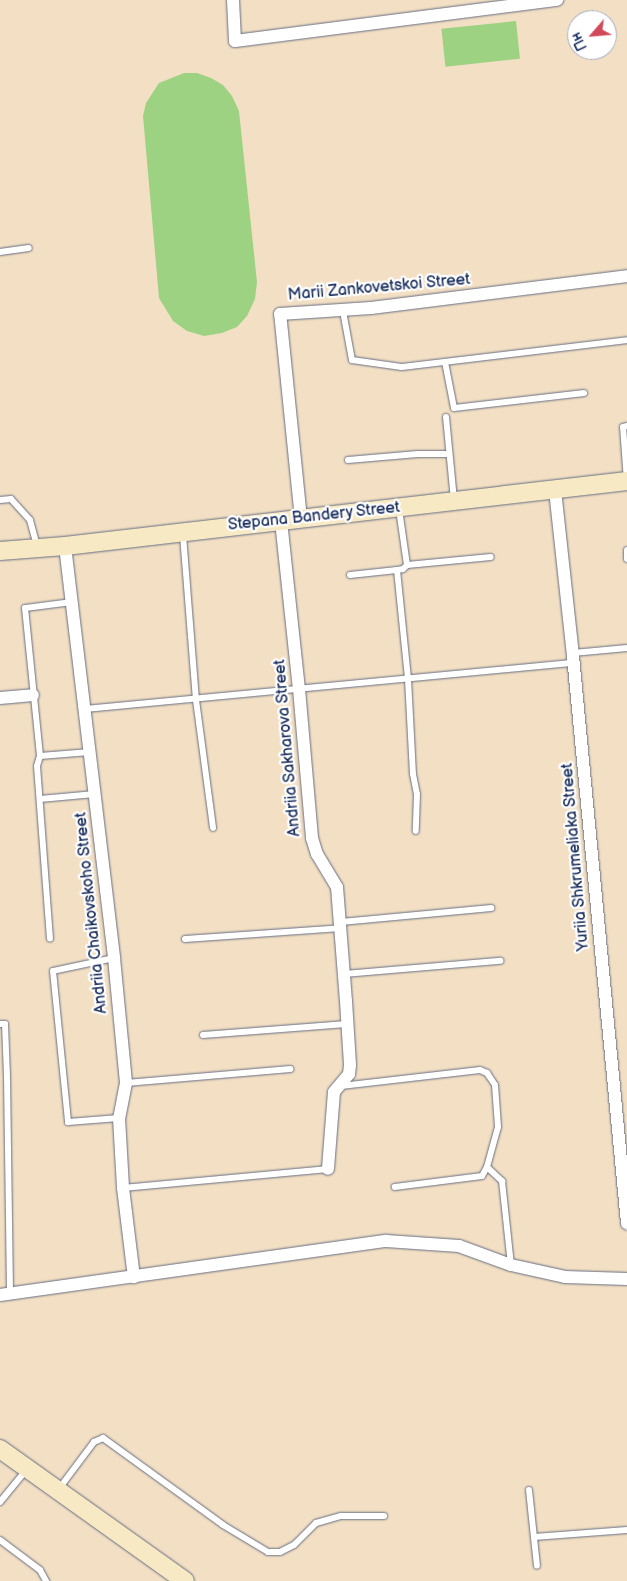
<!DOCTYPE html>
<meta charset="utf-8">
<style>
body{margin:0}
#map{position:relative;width:627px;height:1581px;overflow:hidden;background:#f3e0c4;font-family:"Balsamiq Sans",sans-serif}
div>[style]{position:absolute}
.green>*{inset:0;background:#9dd283;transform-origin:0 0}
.roads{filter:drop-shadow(0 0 1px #676d82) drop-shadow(0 0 1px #676d82)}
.lane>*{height:6px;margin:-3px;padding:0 3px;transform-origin:3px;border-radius:3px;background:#fff}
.street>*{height:12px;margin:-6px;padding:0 6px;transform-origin:6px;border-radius:6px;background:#fff}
.secondary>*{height:18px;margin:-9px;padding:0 9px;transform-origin:9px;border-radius:9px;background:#f7e9c3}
span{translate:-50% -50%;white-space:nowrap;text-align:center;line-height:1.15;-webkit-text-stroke:4.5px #fff;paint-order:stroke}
.street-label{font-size:16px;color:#1b2f5e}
.north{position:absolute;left:567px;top:10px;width:50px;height:50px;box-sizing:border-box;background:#fff;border:1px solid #a4acbf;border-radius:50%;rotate:243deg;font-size:14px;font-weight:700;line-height:20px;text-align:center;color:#1b2f5e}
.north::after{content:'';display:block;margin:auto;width:18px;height:22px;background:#d1495b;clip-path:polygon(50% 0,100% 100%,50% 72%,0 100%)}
</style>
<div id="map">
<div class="green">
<i style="left:516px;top:21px;width:38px;height:75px;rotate:84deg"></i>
<i style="clip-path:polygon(184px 73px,197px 73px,211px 78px,223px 85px,232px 96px,239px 111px,257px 282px,255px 299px,247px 316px,237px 327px,222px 333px,204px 336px,187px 331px,173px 321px,159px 298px,143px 116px,146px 103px,159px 83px)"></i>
</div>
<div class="roads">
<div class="lane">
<i style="left:0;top:252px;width:29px;rotate:-8deg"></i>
<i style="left:343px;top:311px;width:50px;rotate:79.6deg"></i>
<i style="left:352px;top:360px;width:50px;rotate:8deg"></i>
<i style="left:402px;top:367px;width:227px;rotate:-6.8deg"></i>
<i style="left:445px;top:362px;width:47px;rotate:78.9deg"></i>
<i style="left:454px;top:408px;width:131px;rotate:-6.6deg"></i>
<i style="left:446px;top:417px;width:83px;rotate:84.5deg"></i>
<i style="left:348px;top:460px;width:70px;rotate:-4.9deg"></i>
<i style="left:418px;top:454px;width:31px"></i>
<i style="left:627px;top:481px;width:54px;rotate:-94.2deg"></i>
<i style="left:623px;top:427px;width:4px;rotate:-14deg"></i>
<i style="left:0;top:500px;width:11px;rotate:-5deg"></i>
<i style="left:11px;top:499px;width:28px;rotate:48deg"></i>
<i style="left:30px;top:520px;width:27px;rotate:75deg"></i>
<i style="left:399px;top:509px;width:57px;rotate:81.9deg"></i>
<i style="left:183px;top:535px;width:166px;rotate:85.5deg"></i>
<i style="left:196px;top:700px;width:129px;rotate:82.4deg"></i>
<i style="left:627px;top:550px;width:9px;rotate:90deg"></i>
<i style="left:397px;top:570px;width:110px;rotate:84.2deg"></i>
<i style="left:408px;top:679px;width:95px;rotate:87deg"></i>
<i style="left:413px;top:774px;width:20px;rotate:79deg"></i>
<i style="left:417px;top:794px;width:37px;rotate:92deg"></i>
<i style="left:350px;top:575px;width:47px;rotate:-6.1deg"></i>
<i style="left:397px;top:570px;width:6px;rotate:-9deg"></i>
<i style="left:403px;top:569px;width:6px;rotate:-45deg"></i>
<i style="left:407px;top:565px;width:84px;rotate:-5.4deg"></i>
<i style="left:72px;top:602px;width:47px;rotate:172.7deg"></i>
<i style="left:25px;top:608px;width:149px;rotate:84.2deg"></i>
<i style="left:40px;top:756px;width:50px;rotate:-4.6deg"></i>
<i style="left:573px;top:653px;width:54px;rotate:-5.3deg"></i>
<i style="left:85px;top:709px;width:491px;rotate:-5.4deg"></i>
<i style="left:40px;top:756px;width:10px;rotate:107deg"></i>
<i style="left:37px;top:766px;width:173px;rotate:85.7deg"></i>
<i style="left:40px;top:799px;width:55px;rotate:-5.2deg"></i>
<i style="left:341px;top:922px;width:151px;rotate:-5.3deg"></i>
<i style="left:185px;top:939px;width:156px;rotate:-4deg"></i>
<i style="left:114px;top:958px;width:62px;rotate:168deg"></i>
<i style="left:53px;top:971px;width:152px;rotate:84.3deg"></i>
<i style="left:68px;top:1122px;width:51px;rotate:-4.5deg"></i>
<i style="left:344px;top:974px;width:157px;rotate:-4.8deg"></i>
<i style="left:0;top:1024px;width:5px"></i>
<i style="left:5px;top:1024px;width:53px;rotate:87.8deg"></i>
<i style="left:7px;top:1077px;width:217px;rotate:89.2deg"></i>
<i style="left:203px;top:1035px;width:144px;rotate:-4.4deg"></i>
<i style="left:126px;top:1083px;width:165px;rotate:-4.9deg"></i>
<i style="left:341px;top:1086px;width:140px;rotate:-6.6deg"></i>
<i style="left:480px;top:1070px;width:8px;rotate:23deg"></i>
<i style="left:487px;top:1073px;width:14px;rotate:56deg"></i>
<i style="left:495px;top:1085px;width:42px;rotate:85.9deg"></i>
<i style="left:498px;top:1127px;width:41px;rotate:105.4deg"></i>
<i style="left:487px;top:1167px;width:10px;rotate:119deg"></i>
<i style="left:482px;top:1176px;width:88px;rotate:172.8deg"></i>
<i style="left:487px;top:1167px;width:21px;rotate:43deg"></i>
<i style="left:502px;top:1181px;width:84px;rotate:83.9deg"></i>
<i style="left:123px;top:1188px;width:206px;rotate:-5.3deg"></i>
<i style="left:58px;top:1490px;width:60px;rotate:-53.1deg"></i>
<i style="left:94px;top:1442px;width:10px;rotate:-24deg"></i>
<i style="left:103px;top:1438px;width:148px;rotate:35.9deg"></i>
<i style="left:223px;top:1525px;width:52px;rotate:31deg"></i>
<i style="left:268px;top:1552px;width:12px"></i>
<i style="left:280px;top:1552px;width:16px;rotate:-27deg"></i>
<i style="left:294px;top:1545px;width:31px;rotate:-45deg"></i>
<i style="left:316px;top:1523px;width:26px;rotate:-16deg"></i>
<i style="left:341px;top:1516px;width:43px"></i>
<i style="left:529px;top:1490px;width:76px;rotate:84deg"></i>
<i style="left:0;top:1502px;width:43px;rotate:-50.7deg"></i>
<i style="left:534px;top:1537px;width:93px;rotate:-4.3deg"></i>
<i style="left:0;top:1540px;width:50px;rotate:36.9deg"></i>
<i style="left:40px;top:1570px;width:13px;rotate:61deg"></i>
</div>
<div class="street">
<i style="left:233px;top:0;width:41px;rotate:87.2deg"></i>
<i style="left:235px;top:41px;width:325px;rotate:-7.3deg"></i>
<i style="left:555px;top:490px;width:167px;rotate:83.8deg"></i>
<i style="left:573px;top:656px;width:570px;rotate:84.56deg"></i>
<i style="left:301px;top:519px;width:206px;rotate:-95.8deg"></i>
<i style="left:280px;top:314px;width:91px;rotate:-3.8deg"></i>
<i style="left:371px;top:308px;width:258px;rotate:-7.1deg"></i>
<i style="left:281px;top:521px;width:169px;rotate:83.9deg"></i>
<i style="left:299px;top:689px;width:150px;rotate:85deg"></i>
<i style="left:312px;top:838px;width:17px;rotate:73deg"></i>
<i style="left:317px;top:854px;width:39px;rotate:59deg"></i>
<i style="left:337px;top:887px;width:114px;rotate:85.5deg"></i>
<i style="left:346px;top:1001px;width:64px;rotate:86.4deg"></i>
<i style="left:350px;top:1065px;width:9px;rotate:96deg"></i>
<i style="left:349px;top:1074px;width:23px;rotate:130deg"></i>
<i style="left:334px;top:1092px;width:77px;rotate:94.5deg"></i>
<i style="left:65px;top:546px;width:415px;rotate:83.2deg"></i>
<i style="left:114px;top:958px;width:126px;rotate:84.5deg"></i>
<i style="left:126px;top:1083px;width:36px;rotate:101deg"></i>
<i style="left:119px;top:1118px;width:70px;rotate:86.7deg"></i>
<i style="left:123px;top:1188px;width:90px;rotate:83deg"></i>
<i style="left:0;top:698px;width:33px;rotate:-5deg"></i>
<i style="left:0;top:1295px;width:390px;rotate:-8deg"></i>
<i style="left:386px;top:1241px;width:73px;rotate:3.9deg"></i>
<i style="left:459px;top:1246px;width:55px;rotate:20.1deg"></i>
<i style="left:511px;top:1265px;width:55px;rotate:12.5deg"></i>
<i style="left:565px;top:1277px;width:62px;rotate:1.8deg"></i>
</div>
<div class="secondary">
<i style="left:0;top:551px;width:65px;rotate:-4.4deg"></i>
<i style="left:65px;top:546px;width:566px;rotate:-6.6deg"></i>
<i style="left:0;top:1449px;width:227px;rotate:35.5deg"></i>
</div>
</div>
<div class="street-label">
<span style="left:379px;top:288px;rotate:-5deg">Marii Zankovetskoi Street</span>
<span style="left:314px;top:517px;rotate:-6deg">Stepana Bandery Street</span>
<span style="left:288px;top:748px;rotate:-95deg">Andriia Sakharova Street</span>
<span style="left:576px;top:857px;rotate:-95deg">Yuriia Shkrumeliaka Street</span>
<span style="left:92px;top:913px;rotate:-96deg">Andriia Chaikovskoho Street</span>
</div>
<div class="north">Пн</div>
</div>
